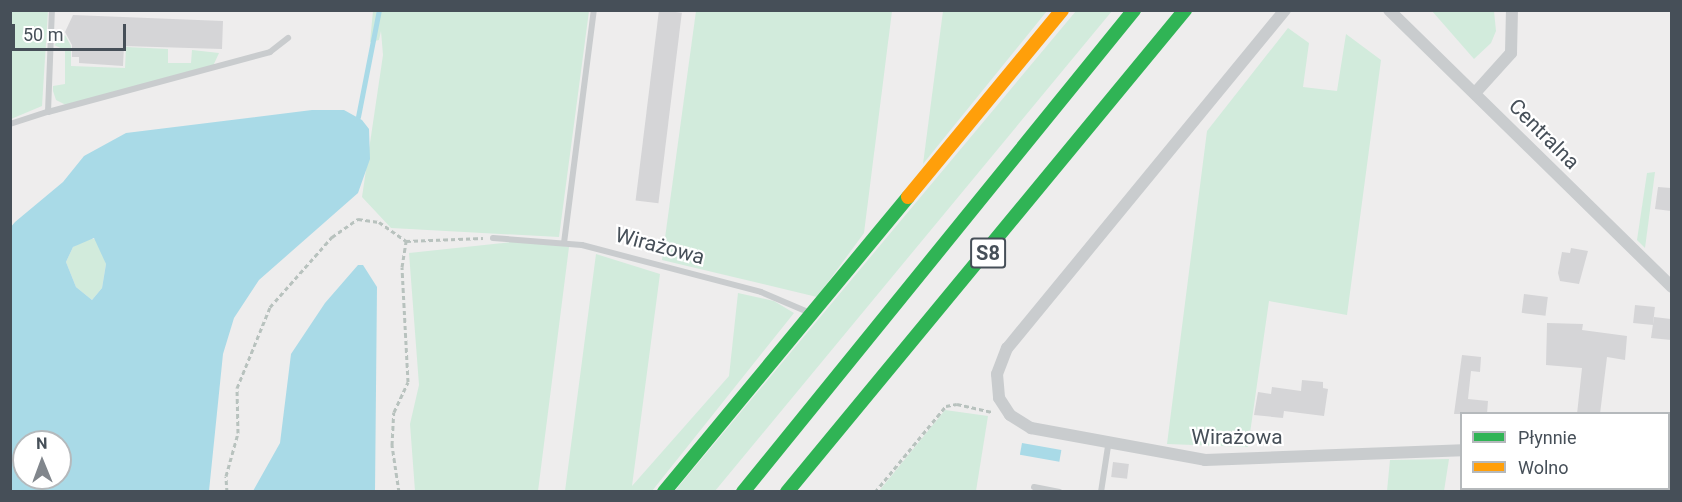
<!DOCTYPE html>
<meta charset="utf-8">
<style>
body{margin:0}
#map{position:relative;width:1682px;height:502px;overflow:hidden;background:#eeeded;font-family:Roboto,sans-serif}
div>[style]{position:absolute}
.green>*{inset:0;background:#d2ebdc}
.water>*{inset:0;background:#a9dae7;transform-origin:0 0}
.stream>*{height:4.5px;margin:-2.25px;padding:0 2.25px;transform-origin:2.25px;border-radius:2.25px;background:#a9dae7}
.building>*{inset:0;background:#d5d5d7;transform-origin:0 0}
.path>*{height:3px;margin-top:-1.5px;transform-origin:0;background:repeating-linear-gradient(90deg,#b8c2be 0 4.5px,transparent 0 7.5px)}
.lane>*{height:6px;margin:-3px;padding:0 3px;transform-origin:3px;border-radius:3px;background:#c9ccce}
.street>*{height:12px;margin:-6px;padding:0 6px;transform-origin:6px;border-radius:6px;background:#c9ccce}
.fast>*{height:14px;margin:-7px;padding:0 7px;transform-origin:7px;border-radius:7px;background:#30b455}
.slow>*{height:14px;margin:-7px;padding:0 7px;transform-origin:7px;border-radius:7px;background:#ff9f0a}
span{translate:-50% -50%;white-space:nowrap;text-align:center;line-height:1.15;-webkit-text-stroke:4.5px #fff;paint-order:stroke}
.shield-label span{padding:2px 4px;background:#fff;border:2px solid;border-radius:4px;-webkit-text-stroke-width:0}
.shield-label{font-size:20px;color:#464f58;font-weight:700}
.street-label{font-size:21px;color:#464f58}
.frame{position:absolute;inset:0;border:12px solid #464f58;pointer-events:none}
.legend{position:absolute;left:1460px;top:412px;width:210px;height:78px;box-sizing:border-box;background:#fff;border:2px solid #b5b9bc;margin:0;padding:8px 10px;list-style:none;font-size:18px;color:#464f58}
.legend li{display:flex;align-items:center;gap:12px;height:30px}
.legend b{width:30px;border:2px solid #b5b9bc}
.north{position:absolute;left:12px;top:430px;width:60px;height:60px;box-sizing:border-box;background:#fff;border:2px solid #b5b9bc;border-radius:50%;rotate:359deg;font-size:16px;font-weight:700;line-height:24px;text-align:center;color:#464f58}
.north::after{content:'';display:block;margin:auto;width:21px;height:27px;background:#81868c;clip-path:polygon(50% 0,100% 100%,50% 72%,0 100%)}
.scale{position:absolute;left:12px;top:24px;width:114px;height:27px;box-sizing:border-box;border:3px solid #464f58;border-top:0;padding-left:8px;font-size:18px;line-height:21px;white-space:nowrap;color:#464f58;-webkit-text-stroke:4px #fff;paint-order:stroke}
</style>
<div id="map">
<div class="green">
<i style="clip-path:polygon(48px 11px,42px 106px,11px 119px,10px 12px)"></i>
<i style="clip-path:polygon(373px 11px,589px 11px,559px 237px,391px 228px,362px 197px,383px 55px,381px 31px,379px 40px,370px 42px)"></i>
<i style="clip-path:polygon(696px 11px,892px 11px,864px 233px,817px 297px,662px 260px)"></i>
<i style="clip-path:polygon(943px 11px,1047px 11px,923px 164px)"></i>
<i style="clip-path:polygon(1076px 11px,1112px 11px,715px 491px,674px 492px)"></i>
<i style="clip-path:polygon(1432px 11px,1494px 11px,1496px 31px,1491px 43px,1474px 59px)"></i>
<i style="clip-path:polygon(1288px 28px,1309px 43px,1303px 87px,1337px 91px,1346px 34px,1381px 60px,1347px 315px,1269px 301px,1248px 447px,1167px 444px,1207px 131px)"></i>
<i style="clip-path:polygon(65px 35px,71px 46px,71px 66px,125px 68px,126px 47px,168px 49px,168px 63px,191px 63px,192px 50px,219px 53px,213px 66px,68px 106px,56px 100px,53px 91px,53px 86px,65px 84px,65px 50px,54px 45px)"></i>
<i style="clip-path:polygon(1655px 172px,1645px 248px,1637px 240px,1647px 173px)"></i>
<i style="clip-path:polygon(86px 239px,98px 239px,106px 264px,102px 288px,92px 300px,76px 287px,66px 262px,73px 247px)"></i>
<i style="clip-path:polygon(530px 240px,569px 247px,538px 491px,415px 491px,410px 424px,419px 385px,409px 253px)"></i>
<i style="clip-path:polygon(596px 254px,660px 274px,632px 486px,729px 376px,738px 293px,774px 301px,794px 313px,652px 491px,565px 491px)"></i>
<i style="clip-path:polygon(945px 410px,988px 416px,976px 491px,879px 491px)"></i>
<i style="clip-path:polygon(1449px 459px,1444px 491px,1387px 491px,1390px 460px)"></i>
</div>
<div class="water">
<i style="clip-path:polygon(evenodd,312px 110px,344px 110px,362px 120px,369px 129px,370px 159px,358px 193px,259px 280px,234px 318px,223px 354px,209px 491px,11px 491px,10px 228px,15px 222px,63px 182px,84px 156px,126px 133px,312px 110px,94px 238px,106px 264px,102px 288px,92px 300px,76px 287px,66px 262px,73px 247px,94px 238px,312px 110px,24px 442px,60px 442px,60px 478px,24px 478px,24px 442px)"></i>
<i style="clip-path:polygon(358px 265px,363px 265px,377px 287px,375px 491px,253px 491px,280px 443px,291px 354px,325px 303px)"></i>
<i style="left:1022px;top:443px;width:40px;height:12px;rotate:10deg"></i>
</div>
<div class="stream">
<i style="left:358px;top:117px;width:109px;rotate:-78.9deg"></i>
</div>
<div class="building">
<i style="left:659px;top:10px;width:23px;height:192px;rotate:7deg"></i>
<i style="clip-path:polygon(73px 15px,223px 21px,222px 49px,124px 46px,123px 66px,79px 63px,79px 57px,72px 57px,72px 45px,65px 32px)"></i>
<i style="clip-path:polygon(1658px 187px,1671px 188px,1671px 211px,1655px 209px)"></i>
<i style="clip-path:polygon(1571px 248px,1588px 251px,1579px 284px,1560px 281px,1558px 273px,1562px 252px,1570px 253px)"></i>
<i style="left:1524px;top:294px;width:24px;height:19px;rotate:7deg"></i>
<i style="left:1635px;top:305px;width:20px;height:18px;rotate:6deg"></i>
<i style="clip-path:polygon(1654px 317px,1671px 319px,1671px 340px,1651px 338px)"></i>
<i style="clip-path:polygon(1547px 323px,1583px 324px,1582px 330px,1627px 336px,1625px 360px,1607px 357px,1600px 414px,1577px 414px,1582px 368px,1546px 365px)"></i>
<i style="clip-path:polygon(1462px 355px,1481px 357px,1480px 372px,1471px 371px,1468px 399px,1488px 401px,1487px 414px,1454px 414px)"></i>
<i style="clip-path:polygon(1302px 380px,1323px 382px,1323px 388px,1328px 389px,1324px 416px,1284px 411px,1283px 418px,1254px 415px,1258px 392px,1271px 394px,1272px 387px,1301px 391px)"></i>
<i style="left:1113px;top:462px;width:16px;height:15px;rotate:7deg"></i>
</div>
<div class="path">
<i style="left:227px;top:492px;width:16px;rotate:-94deg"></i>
<i style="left:226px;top:476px;width:45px;rotate:-74.4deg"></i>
<i style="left:238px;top:433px;width:45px;rotate:-91.3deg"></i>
<i style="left:237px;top:388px;width:87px;rotate:-67.8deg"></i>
<i style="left:270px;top:307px;width:94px;rotate:-48.5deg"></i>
<i style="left:332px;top:237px;width:32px;rotate:-35deg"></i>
<i style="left:358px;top:219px;width:21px;rotate:8deg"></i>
<i style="left:379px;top:222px;width:33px;rotate:35deg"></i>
<i style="left:399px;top:492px;width:48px;rotate:-98.5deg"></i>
<i style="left:392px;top:445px;width:33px;rotate:-87deg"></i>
<i style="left:394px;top:412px;width:33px;rotate:-65deg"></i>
<i style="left:408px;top:382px;width:115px;rotate:-93deg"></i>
<i style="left:402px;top:267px;width:26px;rotate:-81deg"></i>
<i style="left:406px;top:241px;width:77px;rotate:-2.2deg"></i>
<i style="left:875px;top:492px;width:112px;rotate:-50.5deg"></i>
<i style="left:946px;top:406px;width:11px;rotate:-10deg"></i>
<i style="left:957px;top:404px;width:37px;rotate:13deg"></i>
</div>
<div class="lane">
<i style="left:48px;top:112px;width:230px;rotate:-15.1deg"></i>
<i style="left:270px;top:52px;width:23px;rotate:-38deg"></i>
<i style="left:10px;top:124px;width:40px;rotate:-18deg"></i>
<i style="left:48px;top:112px;width:102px;rotate:-87.8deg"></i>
<i style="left:493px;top:238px;width:89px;rotate:4.5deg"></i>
<i style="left:582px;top:245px;width:185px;rotate:14.7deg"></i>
<i style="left:761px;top:292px;width:51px;rotate:23.1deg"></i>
<i style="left:564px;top:243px;width:235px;rotate:-82.7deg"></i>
<i style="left:1034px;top:487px;width:26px;rotate:11deg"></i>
<i style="left:1101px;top:492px;width:47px;rotate:-81.3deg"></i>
</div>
<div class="street">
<i style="left:1285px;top:10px;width:438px;rotate:129.4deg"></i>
<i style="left:1007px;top:348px;width:28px;rotate:111deg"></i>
<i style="left:997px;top:374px;width:24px;rotate:85deg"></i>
<i style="left:999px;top:398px;width:20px;rotate:57deg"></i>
<i style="left:1010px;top:415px;width:25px;rotate:32deg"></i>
<i style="left:1031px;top:428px;width:177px;rotate:10.4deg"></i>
<i style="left:1205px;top:460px;width:257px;rotate:-2.2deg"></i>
<i style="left:1389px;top:10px;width:396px;rotate:44.4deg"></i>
<i style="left:1475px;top:93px;width:54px;rotate:-48deg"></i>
<i style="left:1511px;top:53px;width:43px;rotate:-88.7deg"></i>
<i style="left:1668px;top:447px;width:4px"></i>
</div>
<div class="fast">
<i style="left:664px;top:492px;width:383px;rotate:-50.4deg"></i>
<i style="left:743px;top:492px;width:621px;rotate:-50.95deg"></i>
<i style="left:787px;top:492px;width:625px;rotate:-50.45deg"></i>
</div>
<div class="slow">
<i style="left:908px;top:197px;width:242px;rotate:-50.5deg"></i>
</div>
<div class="shield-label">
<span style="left:988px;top:253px">S8</span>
</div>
<div class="street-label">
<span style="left:1544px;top:134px;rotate:45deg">Centralna</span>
<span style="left:660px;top:246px;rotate:15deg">Wirażowa</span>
<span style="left:1237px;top:437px">Wirażowa</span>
</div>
<div class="frame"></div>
<ul class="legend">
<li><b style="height:8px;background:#30b455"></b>Płynnie</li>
<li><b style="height:8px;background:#ff9f0a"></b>Wolno</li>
</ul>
<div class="north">N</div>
<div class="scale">50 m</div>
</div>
